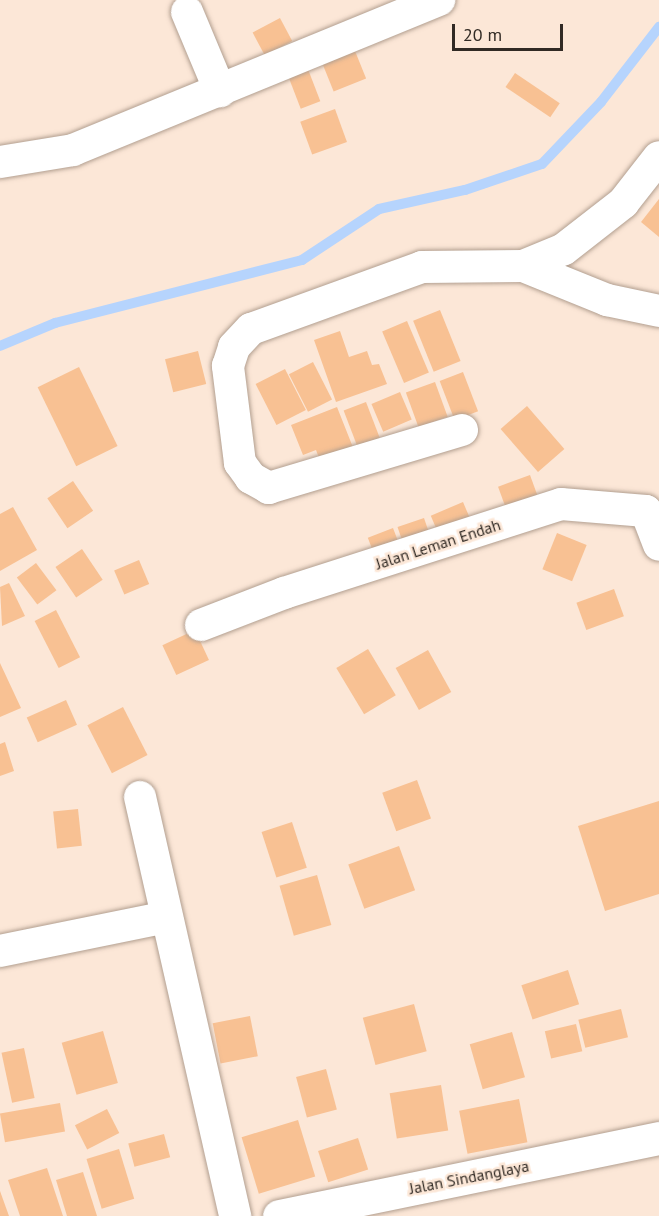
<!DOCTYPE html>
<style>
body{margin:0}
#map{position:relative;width:659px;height:1216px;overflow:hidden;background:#fce7d7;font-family:"PT Sans",sans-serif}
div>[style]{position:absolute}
.stream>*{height:10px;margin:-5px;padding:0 5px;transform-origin:5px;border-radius:5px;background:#b6d4fd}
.building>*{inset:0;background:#f8c193;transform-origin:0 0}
.roads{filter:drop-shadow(0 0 2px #b29f90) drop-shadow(0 0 2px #b29f90)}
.minor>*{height:32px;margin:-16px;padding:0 16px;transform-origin:16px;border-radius:16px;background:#fff}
.tertiary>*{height:33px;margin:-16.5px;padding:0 16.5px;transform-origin:16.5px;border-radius:16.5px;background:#fff}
span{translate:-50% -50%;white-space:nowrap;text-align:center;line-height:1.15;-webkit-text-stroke:5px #fce7d7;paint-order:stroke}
.street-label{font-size:16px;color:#312a24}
.scale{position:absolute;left:452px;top:24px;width:111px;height:27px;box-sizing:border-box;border:3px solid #312a24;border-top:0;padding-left:8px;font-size:18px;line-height:21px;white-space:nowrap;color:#312a24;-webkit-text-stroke:4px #fce7d7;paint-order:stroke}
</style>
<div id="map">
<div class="stream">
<i style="left:0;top:346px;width:60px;rotate:-22.7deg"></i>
<i style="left:55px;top:323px;width:255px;rotate:-14.3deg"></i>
<i style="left:302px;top:260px;width:92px;rotate:-33.5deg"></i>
<i style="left:379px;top:209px;width:88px;rotate:-12.5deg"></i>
<i style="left:465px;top:190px;width:81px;rotate:-18.7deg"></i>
<i style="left:542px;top:164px;width:86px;rotate:-46.4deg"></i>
<i style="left:601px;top:102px;width:95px;rotate:-52.3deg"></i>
</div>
<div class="building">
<i style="left:280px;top:18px;width:26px;height:31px;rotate:62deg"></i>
<i style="left:353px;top:46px;width:35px;height:35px;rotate:68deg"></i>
<i style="left:306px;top:64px;width:40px;height:21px;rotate:69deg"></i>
<i style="left:515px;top:73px;width:54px;height:17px;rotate:34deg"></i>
<i style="left:335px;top:109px;width:35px;height:37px;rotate:70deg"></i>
<i style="clip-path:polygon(659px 199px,659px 237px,641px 222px)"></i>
<i style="left:440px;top:310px;width:55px;height:29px;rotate:68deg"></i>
<i style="left:407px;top:321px;width:56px;height:27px;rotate:67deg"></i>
<i style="clip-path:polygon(340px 331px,349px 357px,367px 351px,372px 365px,379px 364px,387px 384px,336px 402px,314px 340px)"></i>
<i style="left:198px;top:351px;width:34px;height:34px;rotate:76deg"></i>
<i style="left:313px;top:362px;width:42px;height:27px;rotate:63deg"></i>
<i style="left:79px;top:367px;width:88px;height:46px;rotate:64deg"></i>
<i style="left:285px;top:369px;width:46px;height:33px;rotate:63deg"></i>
<i style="left:463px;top:372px;width:42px;height:25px;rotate:69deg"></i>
<i style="left:435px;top:382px;width:37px;height:31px;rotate:70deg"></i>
<i style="left:400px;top:392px;width:30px;height:31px;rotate:67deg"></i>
<i style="left:366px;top:402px;width:42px;height:24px;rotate:69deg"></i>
<i style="left:527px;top:406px;width:57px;height:35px;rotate:49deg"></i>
<i style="clip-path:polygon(337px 407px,354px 450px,321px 463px,316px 450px,303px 455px,291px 425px)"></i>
<i style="left:530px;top:475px;width:32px;height:34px;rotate:70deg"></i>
<i style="left:73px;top:481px;width:36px;height:31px;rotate:56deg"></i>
<i style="left:463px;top:502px;width:28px;height:35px;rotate:67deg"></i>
<i style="clip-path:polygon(13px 507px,37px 550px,0 571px,0 514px)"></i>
<i style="left:424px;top:518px;width:24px;height:28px;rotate:71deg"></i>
<i style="left:393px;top:528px;width:25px;height:27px;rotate:69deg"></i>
<i style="left:557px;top:533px;width:32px;height:39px;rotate:22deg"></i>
<i style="left:82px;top:549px;width:37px;height:32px;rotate:56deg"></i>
<i style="left:139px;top:560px;width:26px;height:27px;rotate:67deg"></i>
<i style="left:36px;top:563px;width:34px;height:24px;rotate:53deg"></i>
<i style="clip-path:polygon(9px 583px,25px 616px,2px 626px,0 587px)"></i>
<i style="left:614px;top:589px;width:29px;height:40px;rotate:70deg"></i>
<i style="left:56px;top:610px;width:53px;height:24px;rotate:63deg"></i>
<i style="left:195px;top:630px;width:33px;height:36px;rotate:65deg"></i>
<i style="left:368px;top:649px;width:54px;height:37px;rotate:59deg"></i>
<i style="left:428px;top:650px;width:48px;height:37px;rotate:61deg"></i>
<i style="clip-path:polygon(0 663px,21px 708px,0 717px)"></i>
<i style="left:66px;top:700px;width:27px;height:43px;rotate:66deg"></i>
<i style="left:123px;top:707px;width:54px;height:40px;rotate:63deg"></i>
<i style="clip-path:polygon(5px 742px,14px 771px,0 776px,0 744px)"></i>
<i style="left:417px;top:780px;width:41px;height:37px;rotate:70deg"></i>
<i style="clip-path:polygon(659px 801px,659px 894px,605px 911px,578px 826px)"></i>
<i style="left:78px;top:809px;width:37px;height:25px;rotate:84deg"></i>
<i style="left:292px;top:822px;width:48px;height:32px;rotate:72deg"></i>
<i style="left:399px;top:846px;width:47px;height:54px;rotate:70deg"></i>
<i style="left:317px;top:875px;width:52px;height:39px;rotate:74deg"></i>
<i style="left:568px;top:970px;width:36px;height:49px;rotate:72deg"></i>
<i style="left:414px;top:1004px;width:49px;height:53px;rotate:75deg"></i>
<i style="left:621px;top:1009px;width:29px;height:44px;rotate:76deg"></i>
<i style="left:250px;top:1016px;width:41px;height:38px;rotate:79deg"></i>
<i style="left:576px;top:1024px;width:28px;height:32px;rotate:77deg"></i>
<i style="left:103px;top:1031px;width:54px;height:43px;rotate:74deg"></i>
<i style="left:512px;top:1032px;width:47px;height:44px;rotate:74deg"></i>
<i style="left:24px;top:1048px;width:51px;height:23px;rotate:78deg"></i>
<i style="left:326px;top:1069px;width:42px;height:31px;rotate:75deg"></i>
<i style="left:441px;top:1085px;width:46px;height:52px;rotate:81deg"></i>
<i style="left:519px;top:1099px;width:44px;height:61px;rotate:79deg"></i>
<i style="left:60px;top:1103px;width:29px;height:61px;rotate:80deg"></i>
<i style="left:107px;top:1109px;width:27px;height:36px;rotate:63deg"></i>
<i style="left:298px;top:1120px;width:59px;height:59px;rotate:73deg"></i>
<i style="left:164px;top:1134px;width:24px;height:37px;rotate:75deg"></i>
<i style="left:358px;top:1138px;width:33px;height:42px;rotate:72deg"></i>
<i style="left:119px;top:1149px;width:52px;height:34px;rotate:73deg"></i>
<i style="clip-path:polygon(47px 1168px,63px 1216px,20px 1216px,8px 1180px)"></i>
<i style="clip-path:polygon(83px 1172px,97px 1216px,67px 1216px,56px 1180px)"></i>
<i style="clip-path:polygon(0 1191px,9px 1216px,0 1216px)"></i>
</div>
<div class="roads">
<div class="minor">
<i style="left:187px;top:12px;width:86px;rotate:67.3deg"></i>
<i style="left:0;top:162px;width:74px;rotate:-9.3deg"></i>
<i style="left:73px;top:150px;width:396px;rotate:-22.3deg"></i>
<i style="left:523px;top:266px;width:91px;rotate:22deg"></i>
<i style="left:607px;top:300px;width:53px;rotate:11.9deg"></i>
<i style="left:462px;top:430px;width:202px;rotate:163.3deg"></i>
<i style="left:269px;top:488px;width:21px;rotate:-151deg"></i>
<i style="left:251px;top:478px;width:19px;rotate:-126deg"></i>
<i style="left:240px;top:463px;width:98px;rotate:-97.1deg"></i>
<i style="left:228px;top:366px;width:20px;rotate:-72deg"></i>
<i style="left:234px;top:347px;width:25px;rotate:-47deg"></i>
<i style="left:251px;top:329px;width:182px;rotate:-19.9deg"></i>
<i style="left:422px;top:267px;width:101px;rotate:-0.6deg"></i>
<i style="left:523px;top:266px;width:44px;rotate:-22.5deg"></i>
<i style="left:564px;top:249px;width:75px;rotate:-37.9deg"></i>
<i style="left:623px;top:203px;width:58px;rotate:-52deg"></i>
<i style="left:201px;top:625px;width:89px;rotate:-21.1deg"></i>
<i style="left:284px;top:593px;width:291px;rotate:-17.8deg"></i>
<i style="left:561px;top:504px;width:85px;rotate:4.7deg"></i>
<i style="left:646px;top:511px;width:36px;rotate:69deg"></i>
<i style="left:140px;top:797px;width:430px;rotate:77.2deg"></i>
<i style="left:0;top:951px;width:170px;rotate:-11.5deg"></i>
</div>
<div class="tertiary">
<i style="left:279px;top:1216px;width:388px;rotate:-11.6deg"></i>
</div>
</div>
<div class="street-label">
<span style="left:438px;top:544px;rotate:-18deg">Jalan Leman Endah</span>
<span style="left:469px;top:1177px;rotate:-11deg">Jalan Sindanglaya</span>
</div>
<div class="scale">20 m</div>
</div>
